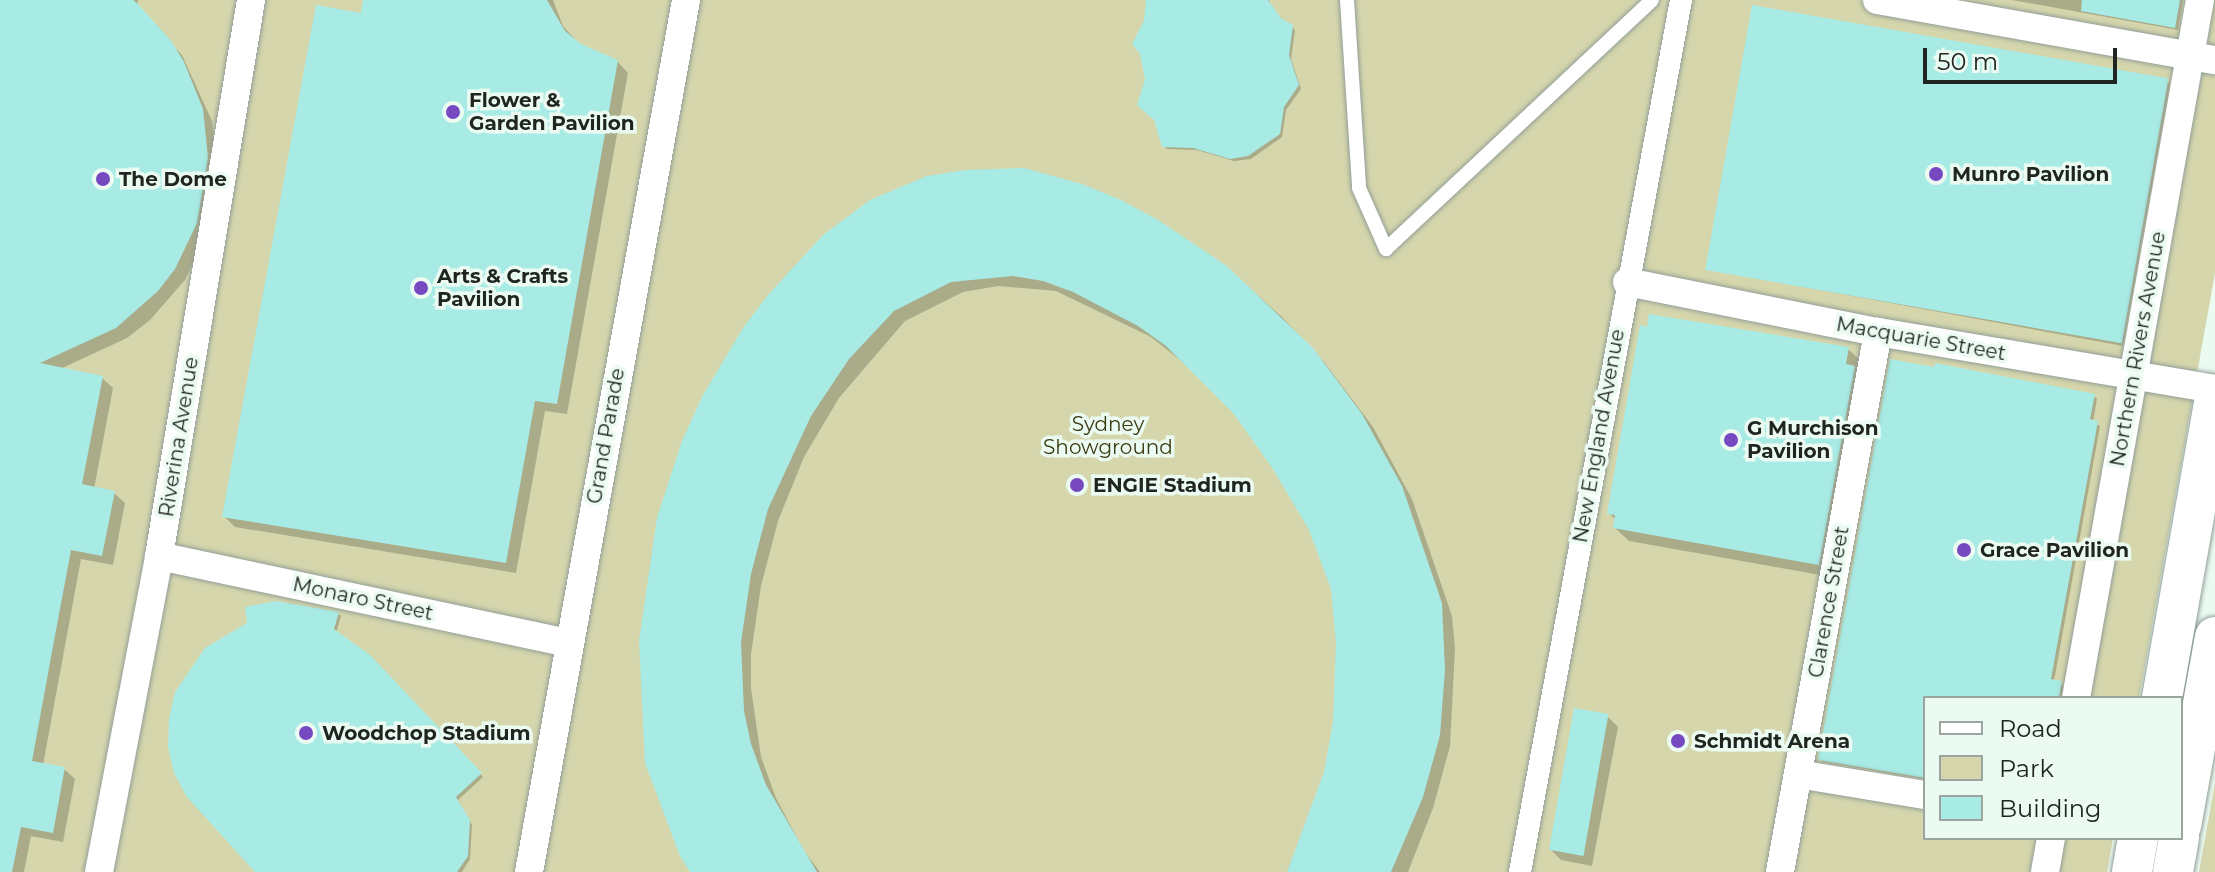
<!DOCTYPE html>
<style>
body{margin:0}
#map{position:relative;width:2215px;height:872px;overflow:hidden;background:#ebfbf2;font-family:Montserrat,sans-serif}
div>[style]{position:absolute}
.green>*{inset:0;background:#d5d6ac}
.shadow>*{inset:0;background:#0003}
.building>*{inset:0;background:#a8ebe5;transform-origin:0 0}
.roads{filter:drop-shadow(0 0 2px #919f97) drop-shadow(0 0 2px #919f97)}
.service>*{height:14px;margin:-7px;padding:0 7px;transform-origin:7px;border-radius:7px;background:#fff}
.pedestrian>*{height:22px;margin:-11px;padding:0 11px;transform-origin:11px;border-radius:11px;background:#fff}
.minor>*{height:28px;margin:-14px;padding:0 14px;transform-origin:14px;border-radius:14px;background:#fff}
.secondary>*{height:40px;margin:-20px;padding:0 20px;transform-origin:20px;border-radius:20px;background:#fff}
.dots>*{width:22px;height:22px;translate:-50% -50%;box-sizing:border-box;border:4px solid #ebfbf2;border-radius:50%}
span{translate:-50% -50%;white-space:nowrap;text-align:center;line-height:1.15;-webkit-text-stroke:7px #ebfbf2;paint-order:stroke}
.poi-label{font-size:20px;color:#202522;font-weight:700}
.left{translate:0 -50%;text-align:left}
.street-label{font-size:20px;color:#202522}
.park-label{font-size:20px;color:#3b3a12}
.legend{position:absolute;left:1923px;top:696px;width:260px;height:144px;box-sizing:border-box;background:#ebfbf2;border:2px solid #9aa59f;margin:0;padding:10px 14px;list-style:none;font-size:24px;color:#202522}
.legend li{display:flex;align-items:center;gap:16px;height:40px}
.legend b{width:40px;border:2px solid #9aa59f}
.scale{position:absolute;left:1923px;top:48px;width:194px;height:36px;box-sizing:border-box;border:4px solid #202522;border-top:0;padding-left:10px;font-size:24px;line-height:28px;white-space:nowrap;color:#202522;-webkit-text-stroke:6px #ebfbf2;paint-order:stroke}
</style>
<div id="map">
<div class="green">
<i style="clip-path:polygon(0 0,2215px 0,2215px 273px,2139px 698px,1925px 698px,1925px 838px,2113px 838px,2107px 872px,0 872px)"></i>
<i style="clip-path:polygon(2215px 783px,2215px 872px,2199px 872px)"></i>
</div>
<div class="shadow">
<i style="clip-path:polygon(0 0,138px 0,137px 8px,182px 55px,212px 121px,217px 169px,207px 234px,185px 280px,150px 320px,127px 338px,60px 369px,102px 378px,113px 388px,94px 489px,114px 493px,125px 503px,113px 565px,81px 559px,43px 765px,64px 769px,75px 779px,63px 842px,31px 836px,24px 872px,0 872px)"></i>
<i style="clip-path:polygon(365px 0,553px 0,563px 26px,582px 47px,617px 61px,628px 73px,567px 414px,545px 411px,516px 573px,235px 527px,224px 516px)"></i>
<i style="clip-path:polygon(1146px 0,1269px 0,1273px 11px,1295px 30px,1291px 59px,1301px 89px,1286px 110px,1282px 137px,1251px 159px,1234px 161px,1197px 150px,1167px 149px,1164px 146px,1147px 79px)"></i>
<i style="clip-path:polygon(2012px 0,2183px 0,2178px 30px)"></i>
<i style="clip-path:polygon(2167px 81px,2170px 84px,2123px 346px,1706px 269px)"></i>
<i style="clip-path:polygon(825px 237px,1226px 267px,1282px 317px,1324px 362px,1373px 427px,1412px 499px,1452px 616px,1455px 648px,1450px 746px,1433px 808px,1408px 872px,1287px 872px,1326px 772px,1335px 722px,1339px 669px,1333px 589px,1311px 529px,1256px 438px,1199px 375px,1151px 337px,1056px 291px,998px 286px,963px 292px,905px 321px,839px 398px,804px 457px,778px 521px,761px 586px,751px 654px,751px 688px,761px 757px,776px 798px,804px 851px,820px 872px,693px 872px,641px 641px,651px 558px,669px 482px)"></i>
<i style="clip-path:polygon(1848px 349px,1862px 362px,1832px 577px,1629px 541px,1615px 528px,1616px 520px,1609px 513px)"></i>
<i style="clip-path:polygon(2094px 396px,2097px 399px,2093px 422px,2100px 426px,2054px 681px,2064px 686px,2063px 698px,1925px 698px,1925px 779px,1823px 762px,1820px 759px)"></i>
<i style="clip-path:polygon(289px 603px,338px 614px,341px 616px,336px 633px,369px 656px,483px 777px,458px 800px,472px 825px,470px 859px,462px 872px,258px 872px,247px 608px)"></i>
<i style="clip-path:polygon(1607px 716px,1618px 727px,1592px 866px,1561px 860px,1550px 849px)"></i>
</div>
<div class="building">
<i style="clip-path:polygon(0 0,133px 0,137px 3px,172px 42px,184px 62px,203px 109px,208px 158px,197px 223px,175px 269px,158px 291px,116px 328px,40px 363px,103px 376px,82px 484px,115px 491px,102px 556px,71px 550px,51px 657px,32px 761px,65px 767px,53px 833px,21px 827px,12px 872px,0 872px)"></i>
<i style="clip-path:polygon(363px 0,547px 0,565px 31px,581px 44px,618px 60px,557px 404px,535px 401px,506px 563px,222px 517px,316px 5px,361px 13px)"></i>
<i style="clip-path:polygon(1146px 0,1268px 0,1281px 18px,1293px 25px,1289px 55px,1299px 85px,1284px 107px,1280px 134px,1248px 156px,1230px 159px,1193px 148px,1162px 147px,1154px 120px,1137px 105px,1145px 79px,1140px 54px,1132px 44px,1144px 21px)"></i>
<i style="clip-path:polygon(2082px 0,2180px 0,2175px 28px,2081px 11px)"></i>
<i style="left:1752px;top:5px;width:423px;height:269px;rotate:10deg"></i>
<i style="clip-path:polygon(1024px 168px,1082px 184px,1121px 200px,1158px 220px,1227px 266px,1313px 348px,1362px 414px,1402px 486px,1442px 603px,1445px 670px,1440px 735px,1423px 797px,1391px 872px,1287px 872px,1324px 772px,1333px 722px,1336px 643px,1331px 589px,1309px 530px,1273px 469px,1233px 413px,1166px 346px,1138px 326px,1073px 292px,1043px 281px,1013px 276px,951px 282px,894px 311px,849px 359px,811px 416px,768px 509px,751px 574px,741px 642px,744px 711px,751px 744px,766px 785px,817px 872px,690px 872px,680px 856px,645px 763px,639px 641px,657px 518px,682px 441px,703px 395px,743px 328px,768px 295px,823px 235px,870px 200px,927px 176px,965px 170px)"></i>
<i style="clip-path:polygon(1649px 314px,1849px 347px,1846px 364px,1855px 366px,1819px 565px,1613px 528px,1615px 515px,1607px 514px,1640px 325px,1647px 327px)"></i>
<i style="clip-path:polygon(1890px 359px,1934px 367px,1935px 363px,2095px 394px,2090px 419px,2098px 421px,2051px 679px,2062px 681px,2059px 698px,1925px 698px,1925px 778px,1818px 760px)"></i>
<i style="clip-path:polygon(276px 601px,339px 612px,334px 629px,370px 655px,482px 773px,456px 797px,470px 820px,468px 856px,457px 872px,255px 872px,187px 797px,174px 773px,168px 747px,169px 719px,175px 692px,205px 648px,247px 623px,245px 607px)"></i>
<i style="left:1574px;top:708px;width:35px;height:144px;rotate:10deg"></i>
</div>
<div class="roads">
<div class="service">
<i style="left:1347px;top:0;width:188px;rotate:86.3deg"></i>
<i style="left:1359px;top:188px;width:67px;rotate:66.1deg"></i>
<i style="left:1386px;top:249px;width:364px;rotate:-43.1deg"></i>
</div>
<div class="pedestrian">
<i style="left:1520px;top:872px;width:887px;rotate:-79.54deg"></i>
</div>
<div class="minor">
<i style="left:1877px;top:0;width:343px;rotate:10.1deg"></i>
<i style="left:1627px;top:282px;width:256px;rotate:11.3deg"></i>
<i style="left:1878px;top:332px;width:342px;rotate:9.6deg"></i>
<i style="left:159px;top:556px;width:417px;rotate:12deg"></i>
<i style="left:2076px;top:698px;width:709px;rotate:-79.93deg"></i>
<i style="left:1798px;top:774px;width:129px;rotate:9.4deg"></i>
<i style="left:99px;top:872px;width:322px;rotate:-79.2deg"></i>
<i style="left:159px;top:556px;width:564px;rotate:-80.6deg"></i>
<i style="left:529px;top:872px;width:886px;rotate:-79.79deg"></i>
<i style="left:1780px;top:872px;width:549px;rotate:-79.71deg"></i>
<i style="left:2045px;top:872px;width:35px;rotate:-80deg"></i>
</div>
<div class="secondary">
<i style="left:2162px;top:698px;width:307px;rotate:-80deg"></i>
<i style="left:2181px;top:826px;width:192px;rotate:-79.8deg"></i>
<i style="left:2132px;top:872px;width:35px;rotate:-80deg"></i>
<i style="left:2173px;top:872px;width:35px;rotate:-80deg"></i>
</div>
</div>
<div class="dots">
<i style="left:453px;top:112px;background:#7749c1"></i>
<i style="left:1936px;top:174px;background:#7749c1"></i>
<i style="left:103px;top:179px;background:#7749c1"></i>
<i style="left:421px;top:288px;background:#7749c1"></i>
<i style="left:1731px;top:440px;background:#7749c1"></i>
<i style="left:1077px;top:485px;background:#7749c1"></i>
<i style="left:1964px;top:550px;background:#7749c1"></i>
<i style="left:306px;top:733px;background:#7749c1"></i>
<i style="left:1678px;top:741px;background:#7749c1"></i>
</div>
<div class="poi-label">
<span class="left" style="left:469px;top:112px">Flower &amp;<br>Garden Pavilion</span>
<span class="left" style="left:1952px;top:174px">Munro Pavilion</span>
<span class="left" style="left:119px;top:179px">The Dome</span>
<span class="left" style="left:437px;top:288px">Arts &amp; Crafts<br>Pavilion</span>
<span class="left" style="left:1747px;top:440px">G Murchison<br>Pavilion</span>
<span class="left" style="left:1093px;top:485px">ENGIE Stadium</span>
<span class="left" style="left:1980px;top:550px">Grace Pavilion</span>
<span class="left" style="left:322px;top:733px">Woodchop Stadium</span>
<span class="left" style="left:1694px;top:741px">Schmidt Arena</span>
</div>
<div class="street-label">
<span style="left:1921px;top:339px;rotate:10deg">Macquarie Street</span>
<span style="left:2138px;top:349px;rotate:-80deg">Northern Rivers Avenue</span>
<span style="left:606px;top:436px;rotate:-80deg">Grand Parade</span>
<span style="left:1599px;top:436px;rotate:-80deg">New England Avenue</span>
<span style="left:179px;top:437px;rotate:-81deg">Riverina Avenue</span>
<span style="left:363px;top:599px;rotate:12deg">Monaro Street</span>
<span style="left:1829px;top:602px;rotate:-80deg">Clarence Street</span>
</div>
<div class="park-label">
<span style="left:1108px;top:436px">Sydney<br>Showground</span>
</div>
<ul class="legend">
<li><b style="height:10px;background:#fff"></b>Road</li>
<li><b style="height:22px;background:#d5d6ac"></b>Park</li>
<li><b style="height:22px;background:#a8ebe5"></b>Building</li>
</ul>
<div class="scale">50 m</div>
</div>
